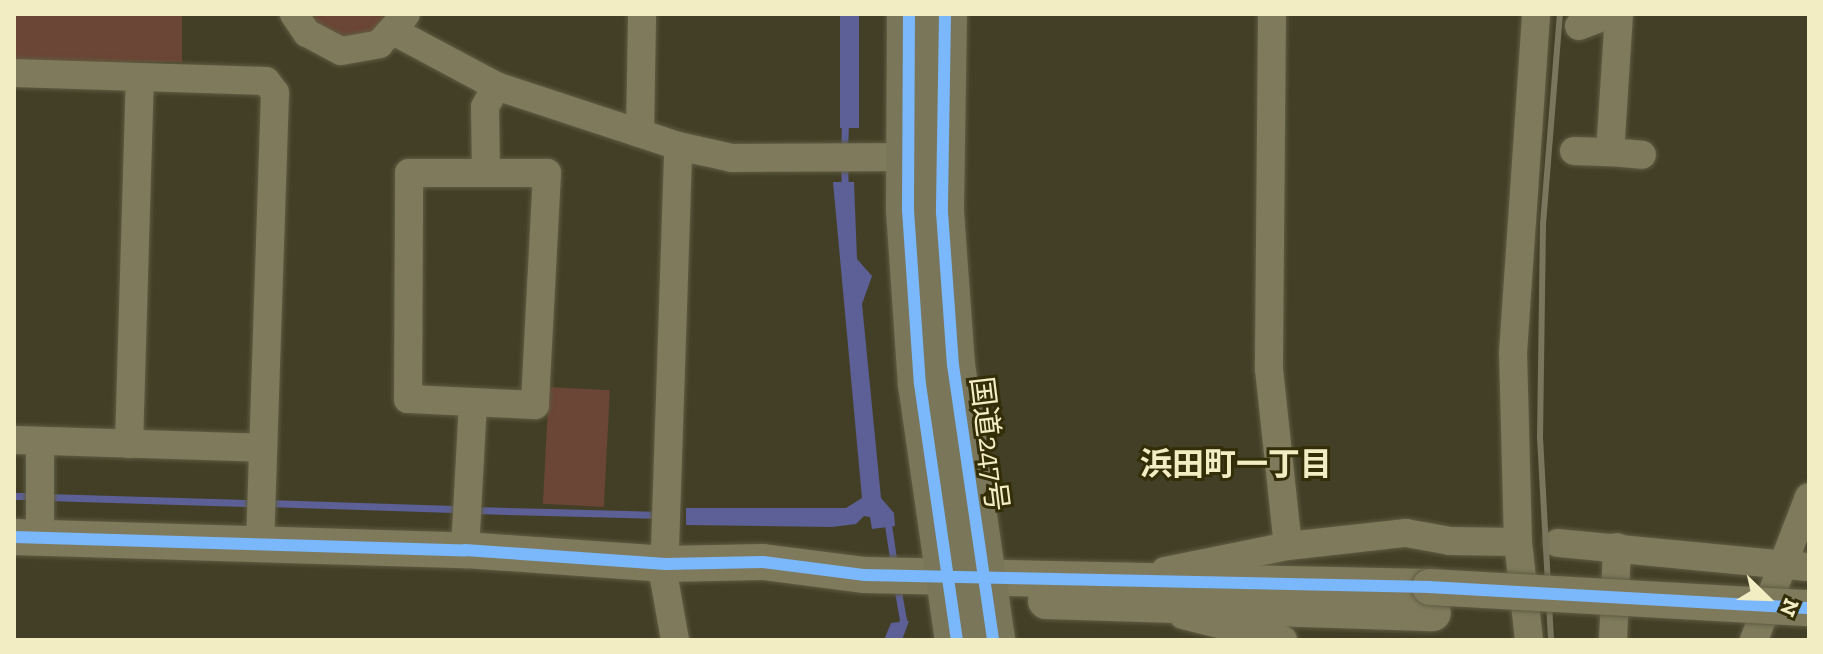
<!DOCTYPE html>
<meta charset="utf-8">
<style>
body{margin:0}
#map{position:relative;width:1823px;height:654px;overflow:hidden;background:#433f26;font-family:"Zilla Slab","Noto Sans JP",serif}
div>[style]{position:absolute}
.green>*{inset:0;background:#6b4535;transform-origin:0 0}
.water>*{inset:0;background:#5c6097;transform-origin:0 0}
.stream>*{height:7px;margin:-3.5px;padding:0 3.5px;transform-origin:3.5px;border-radius:3.5px;background:#5c6097}
.roads{filter:drop-shadow(0 0 2px #605c43) drop-shadow(0 0 2px #605c43)}
.minor>*{height:28px;margin:-14px;padding:0 14px;transform-origin:14px;border-radius:14px;background:#7f7a5c}
.tertiary>*{height:36px;margin:-18px;padding:0 18px;transform-origin:18px;border-radius:18px;background:#7f7a5c}
.trunk>*{height:44px;margin:-22px;padding:0 22px;transform-origin:22px;border-radius:22px;background:#7a765a}
.rail>*{height:6px;margin:-3px;padding:0 3px;transform-origin:3px;border-radius:3px;background:#7a765d}
.bridges{filter:drop-shadow(0 0 2px #605c43) drop-shadow(0 0 2px #605c43)}
.tertiary-bridge>*{height:36px;margin:-18px;padding:0 18px;transform-origin:18px;border-radius:18px;background:#7f7a5c}
.cycleway>*{height:12px;margin:-6px;padding:0 6px;transform-origin:6px;border-radius:6px;background:#7ab7fb}
span{translate:-50% -50%;white-space:nowrap;text-align:center;line-height:1.15;-webkit-text-stroke:6px #332d08;paint-order:stroke}
.street-label{font-size:30px;color:#f3edc4}
.neighbourhood-label{font-size:32px;color:#f3edc4;font-weight:700}
.frame{position:absolute;inset:0;border:16px solid #f3edc4;pointer-events:none}
.north{position:absolute;left:1727px;top:558px;width:80px;height:80px;-webkit-text-stroke:6px #332d08;paint-order:stroke;rotate:113deg;font-size:22px;font-weight:700;line-height:32px;text-align:center;color:#f3edc4}
.north::after{content:'';display:block;margin:auto;width:28px;height:36px;background:#f3edc4;clip-path:polygon(50% 0,100% 100%,50% 72%,0 100%)}
</style>
<div id="map">
<div class="green">
<i style="left:14px;top:14px;width:168px;height:48px"></i>
<i style="clip-path:polygon(307px 14px,400px 14px,385px 33px,334px 40px)"></i>
<i style="left:549px;top:387px;width:61px;height:117px;rotate:3deg"></i>
</div>
<div class="water">
<i style="left:840px;top:14px;width:19px;height:114px"></i>
<i style="clip-path:polygon(833px 182px,854px 182px,857px 259px,872px 276px,862px 304px,881px 498px,894px 513px,895px 526px,872px 529px,870px 517px,864px 516px,856px 524px,832px 527px,686px 525px,686px 508px,846px 508px,862px 498px)"></i>
<i style="clip-path:polygon(909px 621px,902px 640px,884px 640px,891px 623px)"></i>
</div>
<div class="stream">
<i style="left:844px;top:152px;width:32px;rotate:-88deg"></i>
<i style="left:844px;top:164px;width:28px;rotate:88deg"></i>
<i style="left:14px;top:496px;width:20px"></i>
<i style="left:46px;top:497px;width:208px;rotate:1.7deg"></i>
<i style="left:266px;top:503px;width:196px;rotate:1.8deg"></i>
<i style="left:474px;top:510px;width:188px;rotate:1.5deg"></i>
<i style="left:887px;top:518px;width:48px;rotate:81.5deg"></i>
<i style="left:895px;top:640px;width:22px;rotate:-68deg"></i>
<i style="left:903px;top:620px;width:36px;rotate:-100deg"></i>
</div>
<div class="roads">
<div class="minor">
<i style="left:294px;top:14px;width:23px;rotate:56deg"></i>
<i style="left:307px;top:33px;width:38px;rotate:28deg"></i>
<i style="left:341px;top:51px;width:39px;rotate:-10deg"></i>
<i style="left:379px;top:44px;width:40px;rotate:-48deg"></i>
<i style="left:1272px;top:14px;width:355px;rotate:90.5deg"></i>
<i style="left:1269px;top:369px;width:178px;rotate:83.9deg"></i>
<i style="left:1619px;top:14px;width:138px;rotate:93.7deg"></i>
<i style="left:1610px;top:152px;width:32px;rotate:5deg"></i>
<i style="left:1579px;top:26px;width:33px;rotate:-21deg"></i>
<i style="left:395px;top:32px;width:115px;rotate:28.1deg"></i>
<i style="left:496px;top:86px;width:192px;rotate:18.2deg"></i>
<i style="left:678px;top:146px;width:55px;rotate:12.5deg"></i>
<i style="left:732px;top:158px;width:176px;rotate:-0.3deg"></i>
<i style="left:14px;top:73px;width:252px;rotate:1.8deg"></i>
<i style="left:266px;top:81px;width:15px;rotate:53deg"></i>
<i style="left:275px;top:93px;width:451px;rotate:91.9deg"></i>
<i style="left:640px;top:133px;width:119px;rotate:-89deg"></i>
<i style="left:1574px;top:151px;width:36px;rotate:2deg"></i>
<i style="left:486px;top:171px;width:64px;rotate:-90.9deg"></i>
<i style="left:485px;top:107px;width:24px;rotate:-62deg"></i>
<i style="left:409px;top:173px;width:138px"></i>
<i style="left:547px;top:173px;width:232px;rotate:93deg"></i>
<i style="left:535px;top:405px;width:127px;rotate:-177.3deg"></i>
<i style="left:408px;top:399px;width:226px;rotate:-89.7deg"></i>
<i style="left:14px;top:440px;width:249px;rotate:1.8deg"></i>
<i style="left:129px;top:444px;width:367px;rotate:-88.3deg"></i>
<i style="left:40px;top:538px;width:95px;rotate:-90deg"></i>
<i style="left:1558px;top:543px;width:252px;rotate:5.5deg"></i>
<i style="left:465px;top:550px;width:148px;rotate:-86.9deg"></i>
<i style="left:1165px;top:571px;width:126px;rotate:-11.5deg"></i>
<i style="left:1288px;top:546px;width:119px;rotate:-6.3deg"></i>
<i style="left:1406px;top:533px;width:45px;rotate:10.3deg"></i>
<i style="left:1450px;top:541px;width:68px;rotate:0.8deg"></i>
<i style="left:1183px;top:615px;width:103px;rotate:14deg"></i>
<i style="left:675px;top:640px;width:63px;rotate:-100.1deg"></i>
<i style="left:664px;top:578px;width:432px;rotate:-88.1deg"></i>
<i style="left:1529px;top:640px;width:99px;rotate:-96.4deg"></i>
<i style="left:1518px;top:542px;width:189px;rotate:-91.5deg"></i>
<i style="left:1513px;top:353px;width:340px;rotate:-86.1deg"></i>
<i style="left:1613px;top:640px;width:93px;rotate:-87.5deg"></i>
<i style="left:1754px;top:640px;width:153px;rotate:-69deg"></i>
</div>
<div class="tertiary">
<i style="left:14px;top:537px;width:451px;rotate:1.7deg"></i>
<i style="left:465px;top:550px;width:201px;rotate:4deg"></i>
<i style="left:666px;top:564px;width:97px;rotate:-1.2deg"></i>
<i style="left:763px;top:562px;width:103px;rotate:7.3deg"></i>
<i style="left:865px;top:575px;width:565px;rotate:1.22deg"></i>
<i style="left:1046px;top:601px;width:387px;rotate:1.8deg"></i>
</div>
<div class="trunk">
<i style="left:909px;top:14px;width:196px;rotate:90.3deg"></i>
<i style="left:908px;top:210px;width:174px;rotate:86.1deg"></i>
<i style="left:920px;top:384px;width:259px;rotate:81.8deg"></i>
<i style="left:945px;top:14px;width:198px;rotate:90.9deg"></i>
<i style="left:942px;top:212px;width:153px;rotate:85.9deg"></i>
<i style="left:953px;top:365px;width:278px;rotate:81.7deg"></i>
</div>
</div>
<div class="rail">
<i style="left:1551px;top:640px;width:201px;rotate:-93.1deg"></i>
<i style="left:1540px;top:439px;width:215px;rotate:-89.2deg"></i>
<i style="left:1543px;top:224px;width:211px;rotate:-85.4deg"></i>
</div>
<div class="bridges">
<div class="tertiary-bridge">
<i style="left:1430px;top:587px;width:380px;rotate:3.2deg"></i>
</div>
</div>
<div class="cycleway">
<i style="left:909px;top:14px;width:196px;rotate:90.3deg"></i>
<i style="left:908px;top:210px;width:174px;rotate:86.1deg"></i>
<i style="left:920px;top:384px;width:259px;rotate:81.8deg"></i>
<i style="left:945px;top:14px;width:198px;rotate:90.9deg"></i>
<i style="left:942px;top:212px;width:153px;rotate:85.9deg"></i>
<i style="left:953px;top:365px;width:278px;rotate:81.7deg"></i>
<i style="left:14px;top:537px;width:451px;rotate:1.7deg"></i>
<i style="left:465px;top:550px;width:201px;rotate:4deg"></i>
<i style="left:666px;top:564px;width:97px;rotate:-1.2deg"></i>
<i style="left:763px;top:562px;width:103px;rotate:7.3deg"></i>
<i style="left:865px;top:575px;width:565px;rotate:1.22deg"></i>
<i style="left:1430px;top:587px;width:380px;rotate:3.2deg"></i>
</div>
<div class="street-label">
<span style="left:989px;top:444px;rotate:83deg">国道247号</span>
</div>
<div class="neighbourhood-label">
<span style="left:1236px;top:464px">浜田町一丁目</span>
</div>
<div class="frame"></div>
<div class="north">N</div>
</div>
